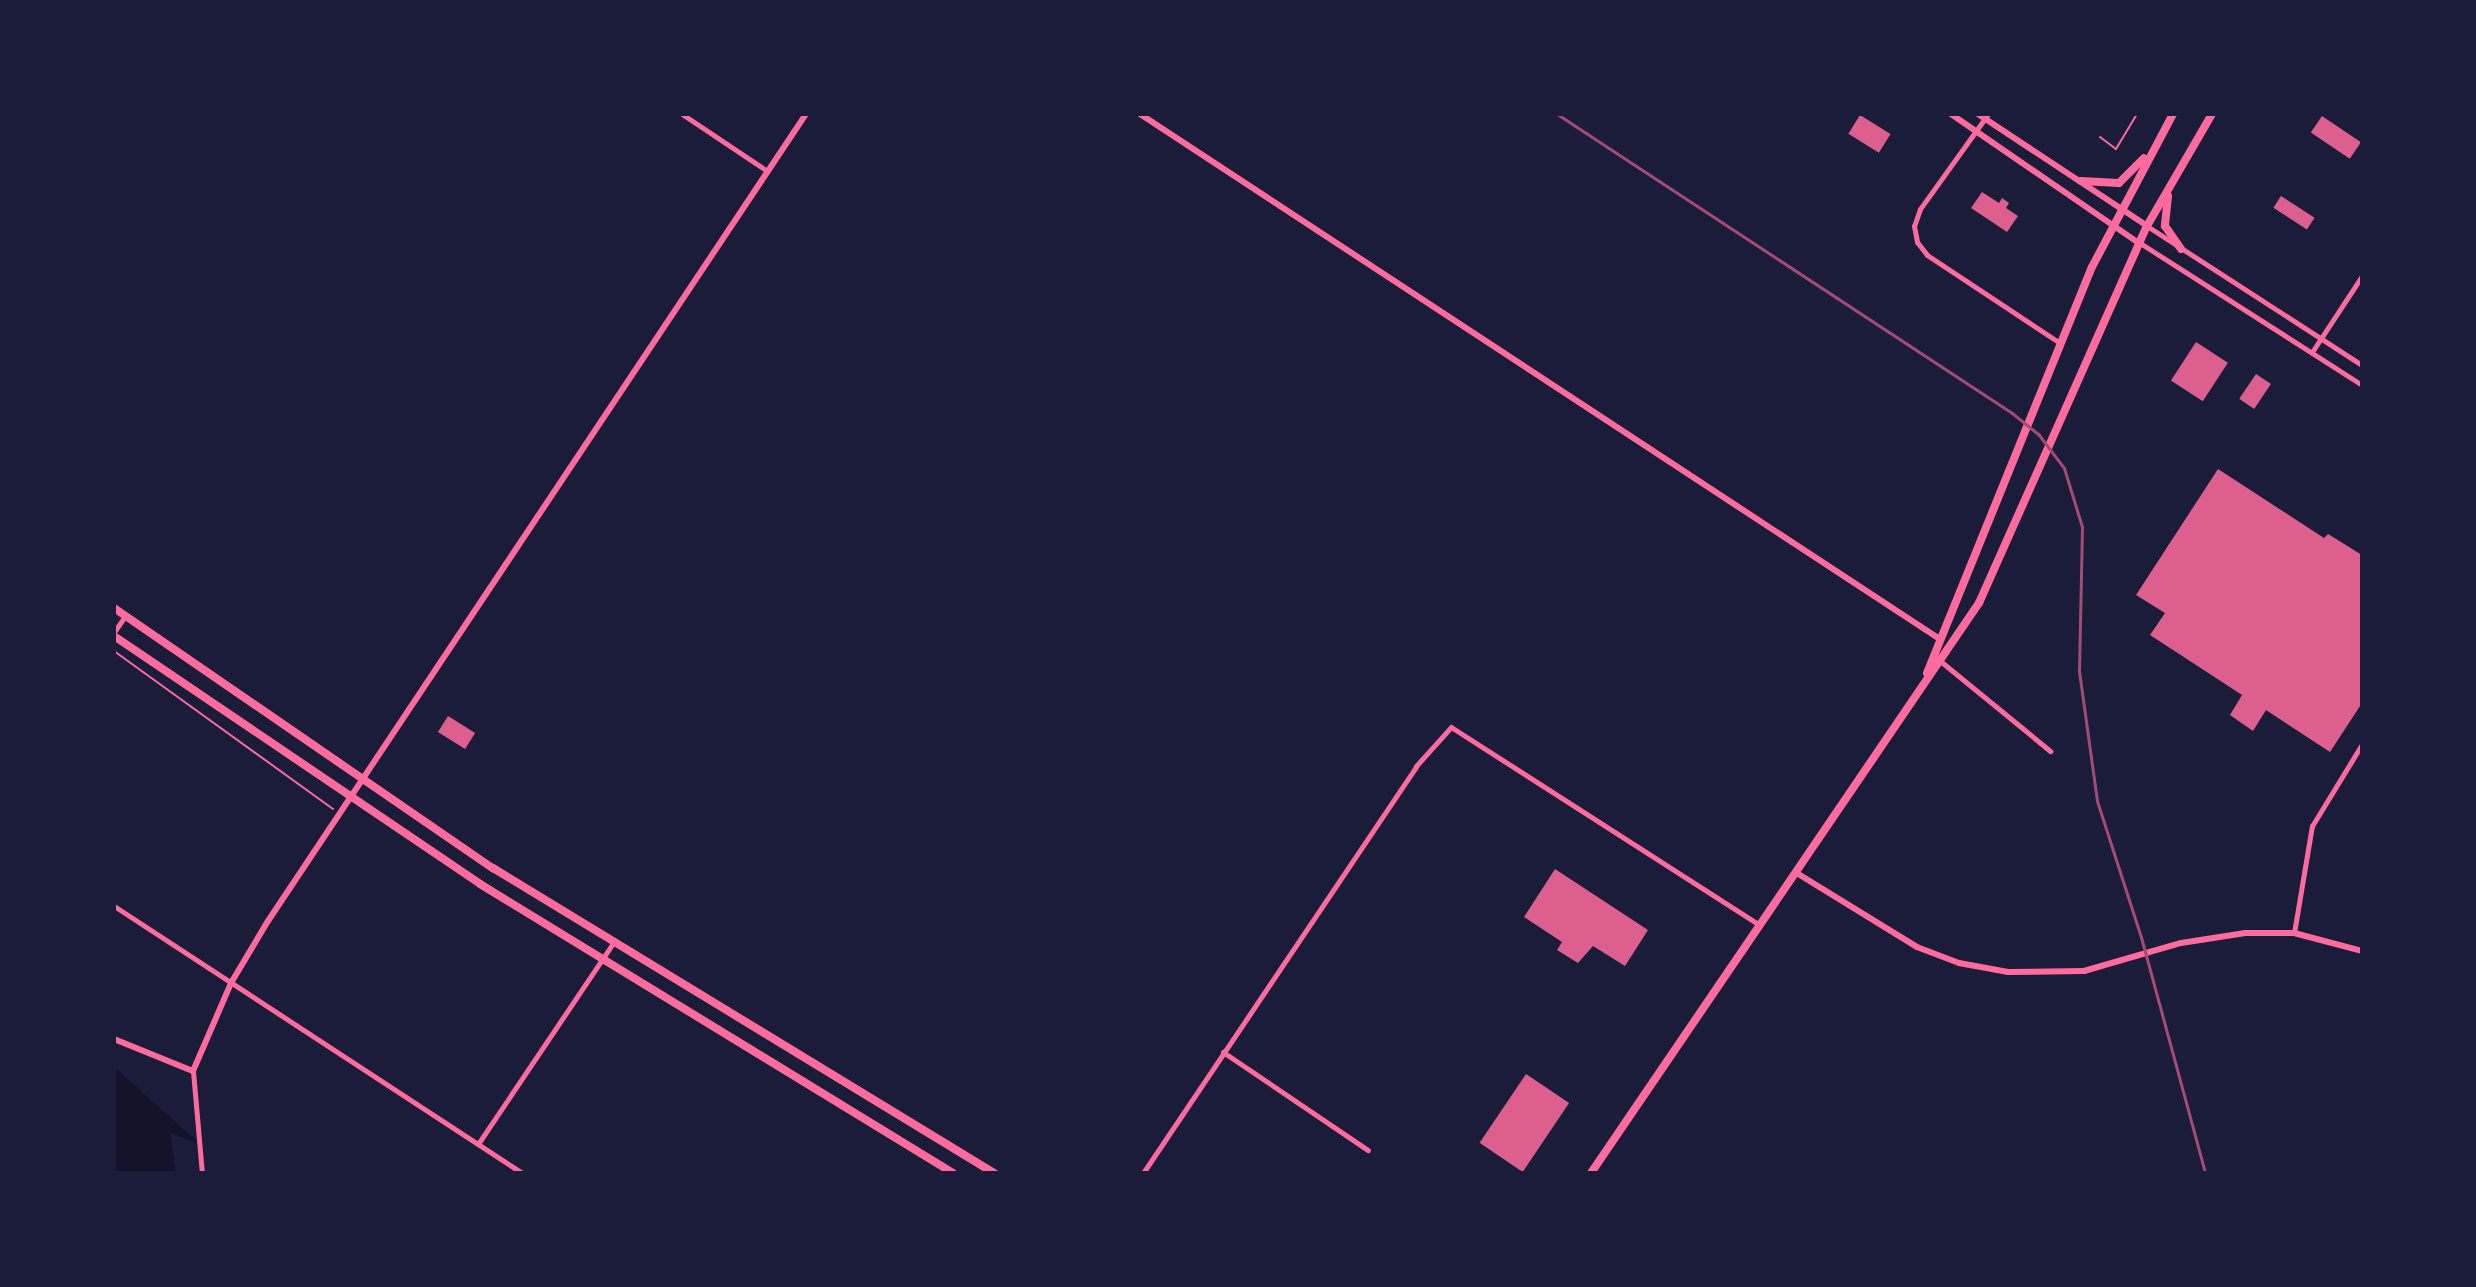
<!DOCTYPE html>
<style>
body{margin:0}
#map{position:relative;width:2476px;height:1287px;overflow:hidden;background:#1b1b3a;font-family:"Archivo Narrow",sans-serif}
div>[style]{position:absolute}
.water>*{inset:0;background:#12122b}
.building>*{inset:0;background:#dd5f8e;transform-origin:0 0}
.path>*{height:2px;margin:-1px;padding:0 1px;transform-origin:1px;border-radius:1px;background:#ff6b9d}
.service>*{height:2px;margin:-1px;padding:0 1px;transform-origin:1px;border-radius:1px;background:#ff6b9d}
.minor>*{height:5px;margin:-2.5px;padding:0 2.5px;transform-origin:2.5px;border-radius:2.5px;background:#ff6b9d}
.tertiary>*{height:6px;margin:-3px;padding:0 3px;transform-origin:3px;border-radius:3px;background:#ff6b9d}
.primary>*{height:8px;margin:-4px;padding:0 4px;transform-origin:4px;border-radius:4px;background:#ff6b9d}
.rail>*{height:3px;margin:-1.5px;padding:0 1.5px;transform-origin:1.5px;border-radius:1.5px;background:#a44b75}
span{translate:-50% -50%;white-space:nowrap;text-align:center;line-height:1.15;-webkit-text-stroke:6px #1b1b3a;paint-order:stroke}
.frame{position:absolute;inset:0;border:116px solid #1b1b3a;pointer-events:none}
</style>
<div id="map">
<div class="water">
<i style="clip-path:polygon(114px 1067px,200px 1144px,170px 1133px,176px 1173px,114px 1173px)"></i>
</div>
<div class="building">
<i style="left:1860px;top:115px;width:36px;height:22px;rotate:32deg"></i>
<i style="left:2322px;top:116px;width:47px;height:20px;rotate:34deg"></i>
<i style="clip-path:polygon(1982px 192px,1999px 203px,2002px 198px,2009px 203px,2006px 208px,2018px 216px,2007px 232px,1971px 208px)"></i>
<i style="left:2281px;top:196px;width:40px;height:14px;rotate:33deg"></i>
<i style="left:2196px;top:342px;width:38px;height:46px;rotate:33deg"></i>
<i style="left:2256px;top:374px;width:18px;height:30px;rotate:34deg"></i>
<i style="clip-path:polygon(2218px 469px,2324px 538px,2328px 534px,2362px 555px,2362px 703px,2330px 752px,2266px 710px,2253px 731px,2230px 715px,2242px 695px,2150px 635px,2165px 613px,2136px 595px)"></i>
<i style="left:448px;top:716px;width:32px;height:19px;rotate:32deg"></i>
<i style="clip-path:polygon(1555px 869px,1648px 930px,1625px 966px,1593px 946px,1578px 963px,1557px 950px,1562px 942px,1524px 917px)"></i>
<i style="left:1526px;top:1074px;width:52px;height:83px;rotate:34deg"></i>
</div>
<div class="path">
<i style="left:114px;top:651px;width:270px;rotate:35.8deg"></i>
</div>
<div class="service">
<i style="left:2100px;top:137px;width:20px;rotate:37deg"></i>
<i style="left:2116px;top:149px;width:41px;rotate:-59deg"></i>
</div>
<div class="minor">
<i style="left:682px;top:114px;width:102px;rotate:33.8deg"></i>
<i style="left:1988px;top:114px;width:117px;rotate:125.6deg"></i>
<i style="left:1920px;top:209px;width:18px;rotate:109deg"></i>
<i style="left:1914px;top:226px;width:16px;rotate:79deg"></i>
<i style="left:1917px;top:242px;width:16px;rotate:52deg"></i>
<i style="left:1927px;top:255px;width:159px;rotate:33.5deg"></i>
<i style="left:2147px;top:226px;width:256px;rotate:32.9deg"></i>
<i style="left:2140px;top:243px;width:264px;rotate:32.6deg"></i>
<i style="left:2312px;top:352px;width:91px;rotate:-56.7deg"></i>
<i style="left:114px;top:632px;width:19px;rotate:-55deg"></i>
<i style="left:1939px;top:660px;width:144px;rotate:39.3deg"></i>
<i style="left:114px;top:906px;width:488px;rotate:33.2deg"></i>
<i style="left:2294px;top:933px;width:109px;rotate:-80.5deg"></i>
<i style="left:2312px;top:826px;width:96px;rotate:-58.6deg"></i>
<i style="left:1223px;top:1052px;width:175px;rotate:34.1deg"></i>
<i style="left:193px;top:1071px;width:102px;rotate:85deg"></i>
<i style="left:478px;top:1144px;width:242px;rotate:-56.1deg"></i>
<i style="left:1143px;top:1173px;width:490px;rotate:-56.1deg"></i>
<i style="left:1416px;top:766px;width:52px;rotate:-48.1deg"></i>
<i style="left:1451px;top:727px;width:366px;rotate:32.7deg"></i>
</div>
<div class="tertiary">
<i style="left:1140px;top:114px;width:958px;rotate:33.29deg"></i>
<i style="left:1951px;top:114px;width:228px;rotate:34.5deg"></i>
<i style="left:1978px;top:114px;width:203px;rotate:33.5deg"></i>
<i style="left:1795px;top:872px;width:143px;rotate:31.6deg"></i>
<i style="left:1917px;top:947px;width:45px;rotate:20.9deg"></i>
<i style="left:1959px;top:963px;width:50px;rotate:10.4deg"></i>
<i style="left:2008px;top:972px;width:76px;rotate:-0.8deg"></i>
<i style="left:2084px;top:971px;width:101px;rotate:-16.1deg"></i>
<i style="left:2181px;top:943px;width:65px;rotate:-8.9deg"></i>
<i style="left:2245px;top:933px;width:49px"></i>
<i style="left:2294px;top:933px;width:70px;rotate:14.8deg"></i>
<i style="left:114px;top:1039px;width:85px;rotate:22.1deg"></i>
<i style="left:193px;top:1071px;width:96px;rotate:-66.6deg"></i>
<i style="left:231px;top:983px;width:72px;rotate:-59.2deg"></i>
<i style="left:268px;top:921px;width:970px;rotate:-56.31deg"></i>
</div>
<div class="primary">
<i style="left:2081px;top:181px;width:38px;rotate:3deg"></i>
<i style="left:2119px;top:183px;width:35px;rotate:-45deg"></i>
<i style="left:2168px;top:196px;width:30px;rotate:96deg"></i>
<i style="left:2165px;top:226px;width:28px;rotate:55deg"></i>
<i style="left:114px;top:608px;width:460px;rotate:34.5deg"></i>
<i style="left:493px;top:868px;width:587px;rotate:31.33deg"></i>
<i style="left:114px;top:636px;width:442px;rotate:34.1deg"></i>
<i style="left:480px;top:884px;width:554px;rotate:31.42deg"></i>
<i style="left:1927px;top:673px;width:438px;rotate:-67.9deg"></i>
<i style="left:2092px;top:267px;width:173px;rotate:-62.1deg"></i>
<i style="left:1591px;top:1173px;width:690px;rotate:-55.76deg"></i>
<i style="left:1979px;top:603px;width:413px;rotate:-66deg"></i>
<i style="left:2147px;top:226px;width:129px;rotate:-59.9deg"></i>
</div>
<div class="rail">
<i style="left:1557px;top:114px;width:544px;rotate:33.31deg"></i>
<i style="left:2012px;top:413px;width:35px;rotate:39deg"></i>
<i style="left:2039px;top:435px;width:41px;rotate:52.9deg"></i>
<i style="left:2064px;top:468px;width:62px;rotate:73deg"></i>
<i style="left:2082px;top:527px;width:144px;rotate:91.2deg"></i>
<i style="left:2079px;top:671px;width:131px;rotate:82.1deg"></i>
<i style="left:2097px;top:801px;width:143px;rotate:72.1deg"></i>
<i style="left:2141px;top:937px;width:245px;rotate:74.8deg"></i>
</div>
<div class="frame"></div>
</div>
